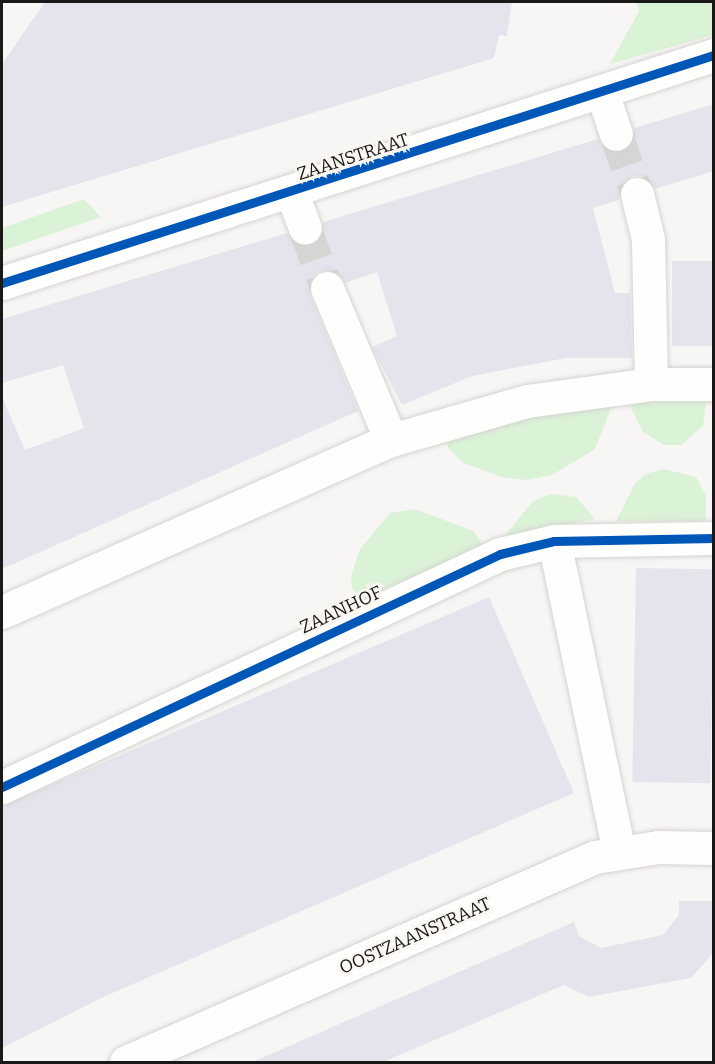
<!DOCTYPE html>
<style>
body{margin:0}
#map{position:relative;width:715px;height:1064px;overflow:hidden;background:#f8f6f4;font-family:Bitter,serif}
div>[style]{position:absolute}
.green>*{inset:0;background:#daf2d6}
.building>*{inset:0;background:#e6e3ec;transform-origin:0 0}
.street-tunnel>*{height:33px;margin-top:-16.5px;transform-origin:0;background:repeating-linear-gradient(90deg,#d7d5d3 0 33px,transparent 0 49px)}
.roads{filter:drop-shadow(0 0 2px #d5d3d2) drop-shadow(0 0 2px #d5d3d2)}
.street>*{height:33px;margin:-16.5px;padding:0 16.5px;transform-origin:16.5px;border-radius:16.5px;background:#fefefd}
.cycleway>*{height:9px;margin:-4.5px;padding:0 4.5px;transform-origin:4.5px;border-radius:4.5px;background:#0057b8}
span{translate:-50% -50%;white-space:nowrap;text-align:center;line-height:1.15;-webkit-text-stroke:5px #faf6f2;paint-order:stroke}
.street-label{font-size:18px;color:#1a1917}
.frame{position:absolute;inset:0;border:3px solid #1a1917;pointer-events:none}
</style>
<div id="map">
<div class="green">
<i style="clip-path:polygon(636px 2px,713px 2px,713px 35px,610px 64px,639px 11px)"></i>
<i style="clip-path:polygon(84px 199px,101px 217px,2px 251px,2px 228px)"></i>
<i style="clip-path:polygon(707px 396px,703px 426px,681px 445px,664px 445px,643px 432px,630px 406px,658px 397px)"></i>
<i style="clip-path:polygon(612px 406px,595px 449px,552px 475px,526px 480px,501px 477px,462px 462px,448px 448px,446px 435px,532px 412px)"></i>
<i style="clip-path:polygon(664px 469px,696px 477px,706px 496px,706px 521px,616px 521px,634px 485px,645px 474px)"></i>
<i style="clip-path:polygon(552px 494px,576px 497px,595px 519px,503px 538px,533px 501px)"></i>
<i style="clip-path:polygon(415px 509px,473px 531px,484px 546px,354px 601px,351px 576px,360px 549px,390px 513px)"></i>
</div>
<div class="building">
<i style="clip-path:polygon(45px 2px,512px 2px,507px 36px,499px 35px,494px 58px,2px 207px,2px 64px)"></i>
<i style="clip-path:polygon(714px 104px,714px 171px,655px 189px,643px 176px,632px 176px,619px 188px,619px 200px,593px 208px,615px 293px,630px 293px,632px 358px,566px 358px,472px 376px,402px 405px,372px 347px,397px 336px,377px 272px,345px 283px,338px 273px,320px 271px,312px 277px,310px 295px,358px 411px,2px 569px,2px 397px,25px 450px,84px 428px,63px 365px,2px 383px,2px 319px,287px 233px,294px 243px,311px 246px,320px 239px,323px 222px,598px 139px,604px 148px,621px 152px,630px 146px,634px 128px)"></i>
<i style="left:714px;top:261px;width:85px;height:42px;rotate:90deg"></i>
<i style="left:636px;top:568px;width:78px;height:214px;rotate:1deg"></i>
<i style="clip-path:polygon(489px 597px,574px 793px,101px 998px,2px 1048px,2px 806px)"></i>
<i style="clip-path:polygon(679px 901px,714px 901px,714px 952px,691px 978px,589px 997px,564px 985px,383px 1062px,252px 1062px,574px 922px,579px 936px,601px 948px,663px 935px,679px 915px)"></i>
</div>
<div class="street-tunnel">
<i style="left:616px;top:134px;width:64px;rotate:70.7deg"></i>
<i style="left:305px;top:228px;width:64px;rotate:69.9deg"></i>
</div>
<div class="roads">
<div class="street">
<i style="left:602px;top:92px;width:44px;rotate:71.6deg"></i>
<i style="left:292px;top:194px;width:36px;rotate:69deg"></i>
<i style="left:637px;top:194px;width:46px;rotate:76.3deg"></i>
<i style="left:648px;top:239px;width:145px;rotate:88.8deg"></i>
<i style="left:2px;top:283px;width:748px;rotate:-17.76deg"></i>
<i style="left:327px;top:288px;width:165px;rotate:67.2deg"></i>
<i style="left:554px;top:541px;width:317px;rotate:78.2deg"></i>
<i style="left:2px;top:612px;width:425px;rotate:-23.9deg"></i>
<i style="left:391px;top:440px;width:141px;rotate:-16deg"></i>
<i style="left:527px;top:401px;width:125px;rotate:-7.8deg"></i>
<i style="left:651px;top:384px;width:63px"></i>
<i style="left:2px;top:787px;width:550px;rotate:-25.07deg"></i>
<i style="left:500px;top:554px;width:56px;rotate:-13.5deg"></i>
<i style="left:554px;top:541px;width:160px;rotate:-1.1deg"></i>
<i style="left:126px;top:1062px;width:512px;rotate:-23.61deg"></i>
<i style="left:595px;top:857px;width:64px;rotate:-9deg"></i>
<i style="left:658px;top:847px;width:56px;rotate:1deg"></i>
</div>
</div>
<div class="cycleway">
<i style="left:2px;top:283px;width:748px;rotate:-17.76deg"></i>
<i style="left:2px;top:787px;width:550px;rotate:-25.07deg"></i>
<i style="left:500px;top:554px;width:56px;rotate:-13.5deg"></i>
<i style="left:554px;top:541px;width:160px;rotate:-1.1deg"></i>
</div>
<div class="street-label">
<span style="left:353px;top:157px;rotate:-18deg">ZAANSTRAAT</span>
<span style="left:341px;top:610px;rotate:-25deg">ZAANHOF</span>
<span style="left:415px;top:936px;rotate:-24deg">OOSTZAANSTRAAT</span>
</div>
<div class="frame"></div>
</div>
